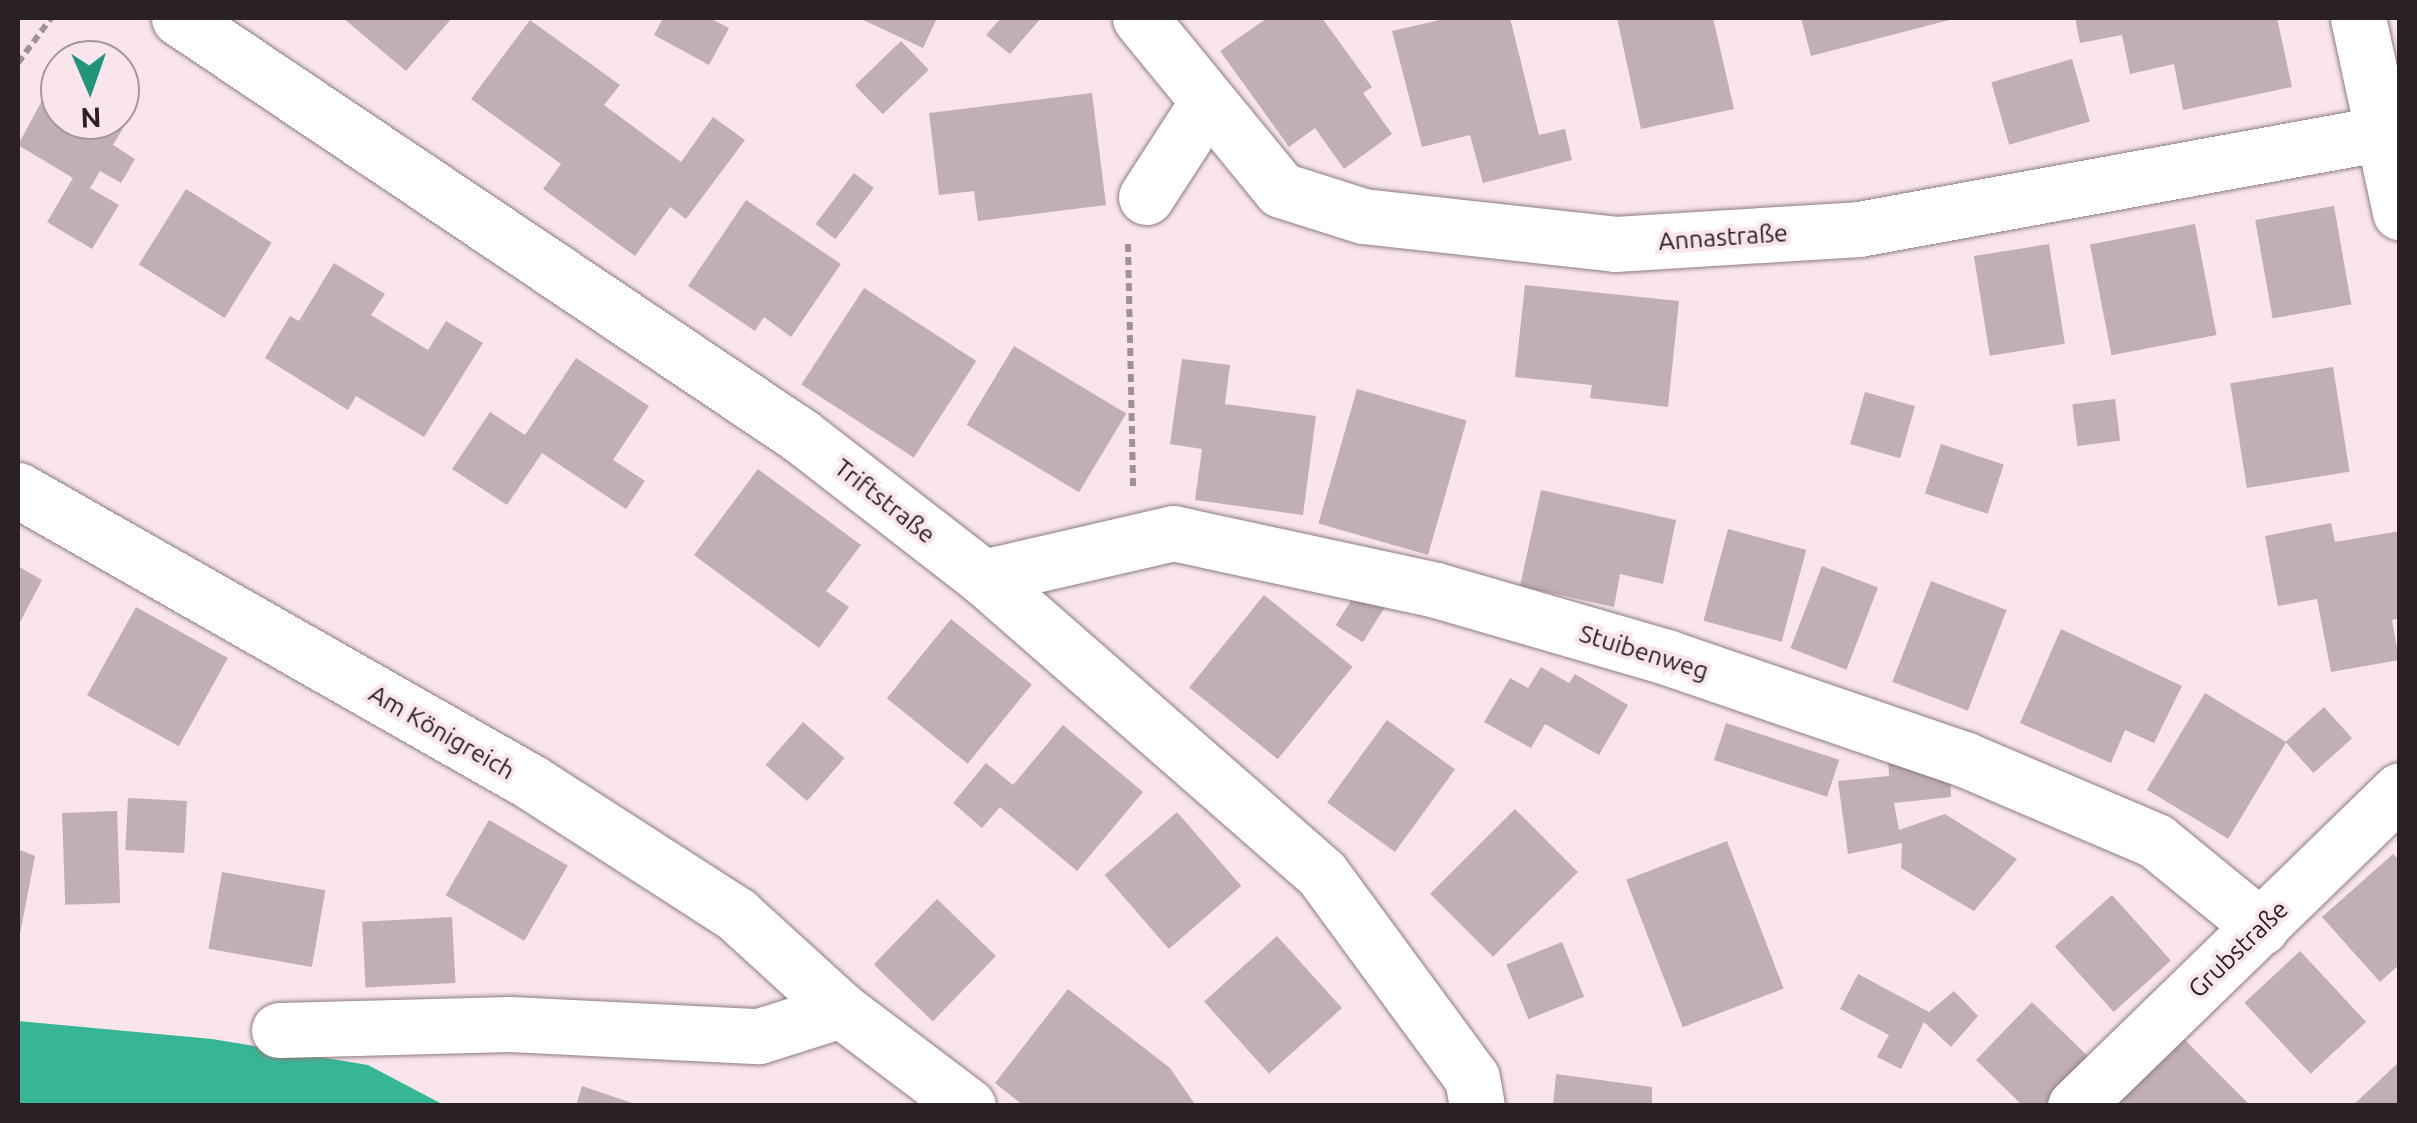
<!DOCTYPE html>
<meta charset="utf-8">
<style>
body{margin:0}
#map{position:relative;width:2417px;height:1123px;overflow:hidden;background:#fae5ed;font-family:Ubuntu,sans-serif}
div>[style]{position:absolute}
.water>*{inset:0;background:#36b695}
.building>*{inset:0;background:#c2aeb5;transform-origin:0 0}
.path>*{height:6px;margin-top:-3px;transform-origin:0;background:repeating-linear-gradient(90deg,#a19197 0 8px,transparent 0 13px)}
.roads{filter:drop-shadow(0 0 2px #8e7b82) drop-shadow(0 0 2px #8e7b82)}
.minor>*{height:55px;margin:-27.5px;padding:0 27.5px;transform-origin:27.5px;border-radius:27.5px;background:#fff}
span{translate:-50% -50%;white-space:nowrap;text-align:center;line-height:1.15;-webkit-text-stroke:8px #fae5ed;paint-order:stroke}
.street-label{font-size:25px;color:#292124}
.frame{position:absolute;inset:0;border:20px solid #292124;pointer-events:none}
.north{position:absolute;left:40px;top:40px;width:100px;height:100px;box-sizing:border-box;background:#fae5ed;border:2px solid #a6979d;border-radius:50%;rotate:178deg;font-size:28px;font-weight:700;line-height:40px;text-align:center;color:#292124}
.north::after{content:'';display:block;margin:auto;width:35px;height:45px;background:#209579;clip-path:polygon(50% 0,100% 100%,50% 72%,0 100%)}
</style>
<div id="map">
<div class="water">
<i style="clip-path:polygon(18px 1021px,212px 1039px,368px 1065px,444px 1105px,18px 1106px)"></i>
</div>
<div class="building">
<i style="clip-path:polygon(343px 18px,452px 18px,406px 71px)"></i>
<i style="clip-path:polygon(663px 18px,710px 18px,729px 28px,709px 65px,654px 35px)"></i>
<i style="clip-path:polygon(859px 18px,937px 18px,923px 48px)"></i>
<i style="clip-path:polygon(1001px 18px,1041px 18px,1010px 54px,986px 35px)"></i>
<i style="clip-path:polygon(1267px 18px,1322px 18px,1372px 87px,1363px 93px,1392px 134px,1344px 169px,1315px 128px,1289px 147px,1220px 51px)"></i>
<i style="clip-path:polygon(1448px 18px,1510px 18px,1539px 135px,1565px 129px,1572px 160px,1483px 183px,1470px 135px,1422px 147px,1392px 31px)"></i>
<i style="clip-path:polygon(1617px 18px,1713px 18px,1734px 109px,1641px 129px)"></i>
<i style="clip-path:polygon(1801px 18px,1953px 18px,1953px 19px,1811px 56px)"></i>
<i style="clip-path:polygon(2075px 18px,2277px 18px,2292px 87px,2183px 110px,2174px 64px,2130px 74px,2122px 35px,2080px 43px)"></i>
<i style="clip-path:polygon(530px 20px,620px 85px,604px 105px,681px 162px,713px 117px,745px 140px,686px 219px,670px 207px,635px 256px,543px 189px,561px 164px,471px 99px)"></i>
<i style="left:901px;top:41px;width:40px;height:64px;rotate:46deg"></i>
<i style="left:2072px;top:59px;width:65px;height:84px;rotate:74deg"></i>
<i style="clip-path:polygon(60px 67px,60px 120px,120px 120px,120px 98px,135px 108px,113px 145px,135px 159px,121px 183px,100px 171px,90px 188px,119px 205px,92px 249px,47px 222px,73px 178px,18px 145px)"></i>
<i style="clip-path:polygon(1092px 93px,1106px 205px,978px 221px,974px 191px,939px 195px,929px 113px)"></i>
<i style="left:854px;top:173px;width:25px;height:64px;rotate:37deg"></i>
<i style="left:186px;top:189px;width:101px;height:89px;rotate:32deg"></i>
<i style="clip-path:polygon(746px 200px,841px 264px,791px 337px,764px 317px,755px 331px,688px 286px)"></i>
<i style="left:2334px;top:206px;width:100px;height:80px;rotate:80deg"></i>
<i style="left:2195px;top:224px;width:113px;height:107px;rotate:79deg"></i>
<i style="left:2049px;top:244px;width:101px;height:76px;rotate:81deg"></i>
<i style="clip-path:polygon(334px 263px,385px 294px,371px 315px,428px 350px,446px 321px,483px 343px,424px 437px,356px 396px,348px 410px,265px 358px,290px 316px,299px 321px)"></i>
<i style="clip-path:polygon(1525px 285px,1679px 301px,1668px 407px,1590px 398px,1592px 385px,1515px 377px)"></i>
<i style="left:864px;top:288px;width:134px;height:115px;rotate:33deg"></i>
<i style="left:1014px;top:346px;width:131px;height:92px;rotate:31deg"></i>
<i style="clip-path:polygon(576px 358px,649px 406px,613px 460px,645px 481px,626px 509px,542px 453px,507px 505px,452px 469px,490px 412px,525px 435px)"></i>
<i style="clip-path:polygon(1182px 359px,1230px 365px,1225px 404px,1316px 416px,1303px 515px,1195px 500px,1202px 449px,1170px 444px)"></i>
<i style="left:2333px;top:367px;width:106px;height:104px;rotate:81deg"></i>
<i style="left:1357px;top:389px;width:114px;height:140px;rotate:16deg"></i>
<i style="left:1865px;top:392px;width:52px;height:54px;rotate:16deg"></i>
<i style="left:2115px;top:399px;width:42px;height:43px;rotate:83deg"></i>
<i style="left:1941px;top:444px;width:66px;height:52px;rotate:18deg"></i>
<i style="clip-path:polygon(758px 469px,861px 545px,826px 591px,849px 607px,819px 648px,694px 555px)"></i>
<i style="clip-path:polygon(1541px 490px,1676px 520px,1663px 584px,1620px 574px,1614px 607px,1520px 586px)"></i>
<i style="clip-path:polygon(2331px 523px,2335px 542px,2400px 531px,2400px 618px,2392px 620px,2399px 660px,2331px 672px,2317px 599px,2278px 606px,2265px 536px)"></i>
<i style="left:1728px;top:529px;width:81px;height:95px;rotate:15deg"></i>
<i style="clip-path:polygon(18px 566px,42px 580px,18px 626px)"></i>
<i style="left:1822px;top:566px;width:60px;height:88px;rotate:21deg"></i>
<i style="left:1931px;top:581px;width:81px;height:108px;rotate:21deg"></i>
<i style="left:1359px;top:588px;width:32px;height:44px;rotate:32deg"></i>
<i style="left:1264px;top:595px;width:114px;height:119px;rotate:39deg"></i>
<i style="left:136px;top:607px;width:105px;height:101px;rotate:29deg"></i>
<i style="left:951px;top:619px;width:104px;height:102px;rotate:39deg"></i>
<i style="clip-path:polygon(2061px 629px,2182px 686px,2154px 743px,2125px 730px,2111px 763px,2020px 723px)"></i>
<i style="clip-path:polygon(1541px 667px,1569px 683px,1575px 674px,1628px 705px,1599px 755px,1545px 724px,1531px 748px,1484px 722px,1510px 678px,1528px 688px)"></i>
<i style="left:2205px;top:693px;width:95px;height:113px;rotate:31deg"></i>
<i style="left:2324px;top:707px;width:42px;height:52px;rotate:48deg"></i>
<i style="left:1387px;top:720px;width:84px;height:102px;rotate:36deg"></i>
<i style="left:803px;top:722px;width:55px;height:57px;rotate:41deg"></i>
<i style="left:1726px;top:723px;width:119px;height:39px;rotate:18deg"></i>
<i style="clip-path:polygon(1063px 725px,1143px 792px,1077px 871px,1000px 807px,982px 828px,953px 803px,986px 763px,1013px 785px)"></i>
<i style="clip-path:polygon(1888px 758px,1950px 772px,1951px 797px,1894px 803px,1899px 830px,1945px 814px,2017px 859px,1974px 911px,1901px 868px,1902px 843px,1848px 854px,1838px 781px,1889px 776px)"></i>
<i style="left:128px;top:798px;width:59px;height:52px;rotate:3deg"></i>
<i style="left:1515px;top:809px;width:89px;height:120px;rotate:45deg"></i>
<i style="left:117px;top:811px;width:92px;height:55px;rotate:88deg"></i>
<i style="left:1177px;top:812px;width:98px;height:96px;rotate:49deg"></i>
<i style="left:489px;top:820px;width:91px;height:87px;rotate:30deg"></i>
<i style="left:1727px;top:841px;width:158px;height:108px;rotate:69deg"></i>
<i style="clip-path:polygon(18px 849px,35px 856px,19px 939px,18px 938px)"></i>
<i style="clip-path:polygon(2393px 854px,2400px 861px,2400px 964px,2380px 982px,2322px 917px)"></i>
<i style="left:222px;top:872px;width:105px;height:78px;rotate:10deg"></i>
<i style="left:2112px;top:895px;width:88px;height:77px;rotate:48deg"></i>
<i style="left:937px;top:899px;width:82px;height:91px;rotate:44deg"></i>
<i style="left:452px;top:917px;width:66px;height:90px;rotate:87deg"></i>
<i style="left:1277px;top:936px;width:97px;height:98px;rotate:48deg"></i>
<i style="left:1562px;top:942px;width:59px;height:60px;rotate:68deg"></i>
<i style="left:2300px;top:951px;width:97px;height:76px;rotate:47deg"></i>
<i style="clip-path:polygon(1858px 974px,1929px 1012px,1954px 991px,1978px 1016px,1951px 1047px,1924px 1022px,1901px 1069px,1877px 1057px,1889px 1035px,1840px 1009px)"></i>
<i style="clip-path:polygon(1068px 989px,1170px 1068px,1196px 1106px,1024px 1106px,995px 1083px)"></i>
<i style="clip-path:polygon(2032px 1002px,2094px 1062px,2051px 1106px,2023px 1106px,1976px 1060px)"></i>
<i style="clip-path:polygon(2183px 1038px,2251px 1106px,2114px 1106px)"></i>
<i style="clip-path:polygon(2398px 1063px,2400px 1106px,2352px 1106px)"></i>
<i style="clip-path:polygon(1556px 1074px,1652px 1087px,1652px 1106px,1553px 1106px)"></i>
<i style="clip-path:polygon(582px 1086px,638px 1105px,638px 1106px,576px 1106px)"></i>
</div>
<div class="path">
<i style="left:18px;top:63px;width:56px;rotate:-53.7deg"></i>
<i style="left:1128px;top:244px;width:242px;rotate:88.8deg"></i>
</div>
<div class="roads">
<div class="minor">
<i style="left:179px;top:18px;width:749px;rotate:33.9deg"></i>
<i style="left:801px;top:436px;width:230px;rotate:37.8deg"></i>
<i style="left:983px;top:577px;width:451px;rotate:41.2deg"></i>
<i style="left:1322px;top:874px;width:253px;rotate:53.7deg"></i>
<i style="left:1472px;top:1078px;width:28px;rotate:80deg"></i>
<i style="left:1140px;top:18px;width:222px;rotate:50.7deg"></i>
<i style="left:1281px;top:190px;width:86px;rotate:17.6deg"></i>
<i style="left:1363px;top:216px;width:254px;rotate:6.3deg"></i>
<i style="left:1615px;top:244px;width:244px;rotate:-3.5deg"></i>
<i style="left:1859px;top:229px;width:550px;rotate:-10.37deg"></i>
<i style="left:2358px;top:18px;width:199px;rotate:77.8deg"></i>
<i style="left:1146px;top:197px;width:114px;rotate:-57.1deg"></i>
<i style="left:18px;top:490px;width:590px;rotate:29.65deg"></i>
<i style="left:531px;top:782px;width:245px;rotate:32.8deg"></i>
<i style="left:737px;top:915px;width:141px;rotate:42.4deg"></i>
<i style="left:841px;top:1010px;width:159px;rotate:37.1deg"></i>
<i style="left:983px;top:577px;width:195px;rotate:-13deg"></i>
<i style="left:1173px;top:533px;width:269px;rotate:12.2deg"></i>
<i style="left:1436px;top:590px;width:240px;rotate:16.2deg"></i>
<i style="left:1666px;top:657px;width:315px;rotate:18.9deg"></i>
<i style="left:1964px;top:759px;width:209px;rotate:23.1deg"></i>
<i style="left:2156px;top:841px;width:136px;rotate:39.3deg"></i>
<i style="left:279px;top:1030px;width:231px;rotate:-1.5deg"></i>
<i style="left:510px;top:1024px;width:249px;rotate:2.8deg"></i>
<i style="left:759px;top:1036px;width:86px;rotate:-17.6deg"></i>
<i style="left:2075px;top:1106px;width:453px;rotate:-44.2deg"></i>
</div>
</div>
<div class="street-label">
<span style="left:1723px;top:237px;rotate:-4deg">Annastraße</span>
<span style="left:885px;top:501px;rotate:38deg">Triftstraße</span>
<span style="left:1644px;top:652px;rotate:17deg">Stuibenweg</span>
<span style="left:442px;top:732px;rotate:30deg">Am Königreich</span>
<span style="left:2238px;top:949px;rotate:-44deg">Grubstraße</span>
</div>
<div class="frame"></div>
<div class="north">N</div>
</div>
